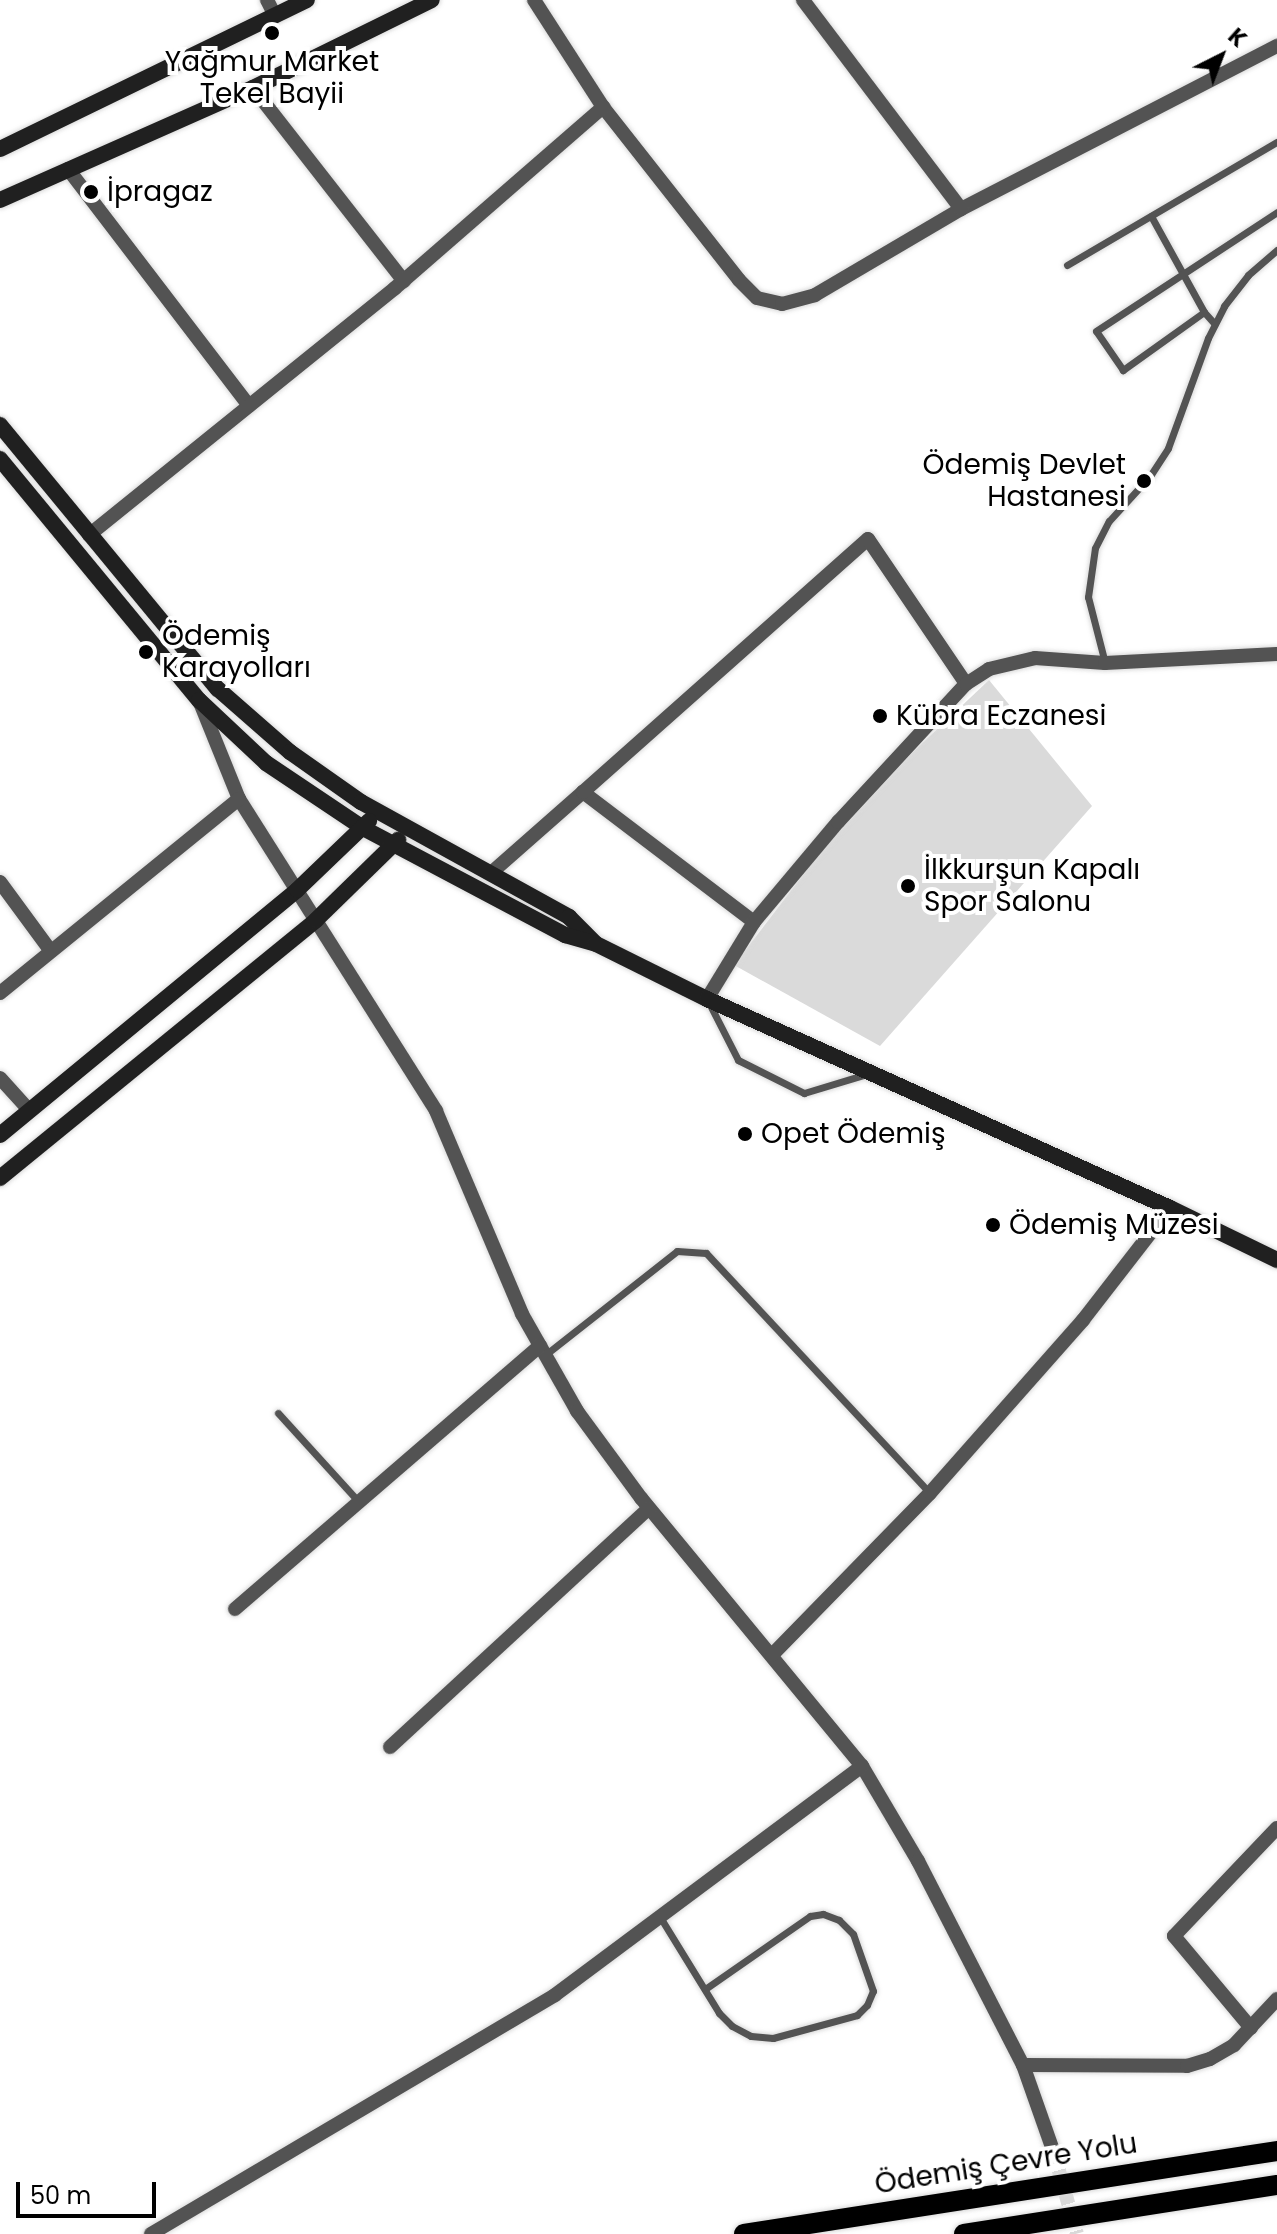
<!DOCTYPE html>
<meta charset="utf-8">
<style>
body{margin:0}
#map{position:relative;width:1277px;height:2234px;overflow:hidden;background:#fff;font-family:Poppins,sans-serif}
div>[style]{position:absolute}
.green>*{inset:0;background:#dadada}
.street-tunnel>*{height:14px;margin-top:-7px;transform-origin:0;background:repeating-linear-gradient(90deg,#d9d9d9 0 14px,transparent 0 21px)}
.roads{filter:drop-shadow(0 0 2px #dbdbdb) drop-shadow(0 0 2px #dbdbdb)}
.lane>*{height:7px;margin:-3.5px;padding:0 3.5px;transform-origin:3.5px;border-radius:3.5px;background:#535353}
.street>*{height:14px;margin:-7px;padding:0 7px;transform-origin:7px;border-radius:7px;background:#535353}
.secondary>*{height:16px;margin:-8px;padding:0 8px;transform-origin:8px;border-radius:8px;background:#202020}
.primary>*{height:20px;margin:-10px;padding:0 10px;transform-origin:10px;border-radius:10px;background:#000}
.dots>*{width:22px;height:22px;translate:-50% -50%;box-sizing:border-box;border:4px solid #fff;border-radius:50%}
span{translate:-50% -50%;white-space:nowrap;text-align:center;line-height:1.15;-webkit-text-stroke:8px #fff;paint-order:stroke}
.poi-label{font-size:28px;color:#000}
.left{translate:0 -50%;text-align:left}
.right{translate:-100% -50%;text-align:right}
.street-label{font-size:28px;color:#000}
.north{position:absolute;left:1181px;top:16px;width:80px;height:80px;-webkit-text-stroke:6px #fff;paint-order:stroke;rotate:42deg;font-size:22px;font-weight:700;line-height:32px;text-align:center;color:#000}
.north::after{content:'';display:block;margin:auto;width:28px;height:36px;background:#000;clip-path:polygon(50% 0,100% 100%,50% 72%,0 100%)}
.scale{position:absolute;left:16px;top:2182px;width:140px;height:36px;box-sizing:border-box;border:4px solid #000;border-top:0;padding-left:10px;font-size:24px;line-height:28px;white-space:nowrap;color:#000;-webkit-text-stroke:6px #fff;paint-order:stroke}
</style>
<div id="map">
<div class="green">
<i style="clip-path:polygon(989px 680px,1092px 806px,880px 1046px,734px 965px,856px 806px)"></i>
</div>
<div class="street-tunnel">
<i style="left:1053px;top:2150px;width:87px;rotate:74.1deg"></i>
</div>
<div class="roads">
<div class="lane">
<i style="left:1151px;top:216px;width:110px;rotate:61.1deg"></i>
<i style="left:1204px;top:312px;width:15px;rotate:48deg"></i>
<i style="left:1067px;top:265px;width:243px;rotate:-30.4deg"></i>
<i style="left:1204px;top:312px;width:100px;rotate:144.4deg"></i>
<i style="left:1123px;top:370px;width:47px;rotate:-124.7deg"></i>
<i style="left:1096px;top:331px;width:217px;rotate:-33.3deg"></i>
<i style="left:1105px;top:663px;width:68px;rotate:-104.4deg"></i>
<i style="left:1088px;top:597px;width:49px;rotate:-81.9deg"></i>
<i style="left:1095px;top:548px;width:30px;rotate:-63deg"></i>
<i style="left:1109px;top:521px;width:61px;rotate:-47.7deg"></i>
<i style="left:1150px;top:476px;width:33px;rotate:-57deg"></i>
<i style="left:1168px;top:448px;width:117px;rotate:-70deg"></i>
<i style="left:1208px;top:338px;width:36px;rotate:-63deg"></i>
<i style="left:1224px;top:306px;width:39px;rotate:-52deg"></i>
<i style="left:1248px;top:275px;width:38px;rotate:-41deg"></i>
<i style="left:709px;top:1003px;width:64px;rotate:63deg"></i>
<i style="left:738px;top:1060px;width:74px;rotate:26.6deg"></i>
<i style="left:804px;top:1093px;width:66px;rotate:-16.8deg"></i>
<i style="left:545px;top:1355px;width:168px;rotate:-38.2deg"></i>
<i style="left:677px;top:1251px;width:29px;rotate:4deg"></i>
<i style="left:706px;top:1253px;width:328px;rotate:47deg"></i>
<i style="left:278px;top:1413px;width:120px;rotate:47.7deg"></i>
<i style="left:660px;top:1917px;width:113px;rotate:58.4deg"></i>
<i style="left:719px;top:2013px;width:18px;rotate:45deg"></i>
<i style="left:732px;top:2026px;width:21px;rotate:28deg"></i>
<i style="left:751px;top:2036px;width:22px;rotate:5deg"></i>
<i style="left:773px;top:2038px;width:87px;rotate:-15.3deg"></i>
<i style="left:857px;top:2015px;width:14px;rotate:-45deg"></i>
<i style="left:867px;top:2005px;width:15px;rotate:-67deg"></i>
<i style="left:873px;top:1991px;width:60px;rotate:-109.3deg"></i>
<i style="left:853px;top:1934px;width:20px;rotate:-135deg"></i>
<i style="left:839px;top:1920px;width:17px;rotate:-159deg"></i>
<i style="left:823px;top:1914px;width:13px;rotate:171deg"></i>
<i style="left:810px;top:1916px;width:128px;rotate:145.2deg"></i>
</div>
<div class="street">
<i style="left:267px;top:0;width:18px;rotate:63deg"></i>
<i style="left:534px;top:0;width:127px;rotate:57.2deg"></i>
<i style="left:603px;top:107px;width:220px;rotate:51.8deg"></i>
<i style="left:739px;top:280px;width:25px;rotate:45deg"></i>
<i style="left:757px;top:298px;width:26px;rotate:13deg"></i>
<i style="left:782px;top:304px;width:34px;rotate:-15deg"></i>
<i style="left:815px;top:295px;width:169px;rotate:-30.5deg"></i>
<i style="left:961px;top:209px;width:356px;rotate:-27.3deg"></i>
<i style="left:803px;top:0;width:262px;rotate:52.9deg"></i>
<i style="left:253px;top:88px;width:245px;rotate:52deg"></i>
<i style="left:68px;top:169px;width:298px;rotate:52.6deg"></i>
<i style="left:89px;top:535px;width:393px;rotate:-38.9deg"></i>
<i style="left:395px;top:288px;width:276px;rotate:-41deg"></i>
<i style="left:199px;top:700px;width:107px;rotate:68deg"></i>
<i style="left:239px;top:799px;width:369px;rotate:57.7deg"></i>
<i style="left:436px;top:1111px;width:220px;rotate:67deg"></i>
<i style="left:522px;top:1314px;width:112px;rotate:60.4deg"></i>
<i style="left:577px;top:1411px;width:108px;rotate:53.7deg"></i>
<i style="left:641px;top:1498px;width:347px;rotate:50.5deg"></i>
<i style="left:862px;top:1766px;width:110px;rotate:59.5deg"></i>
<i style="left:918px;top:1861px;width:229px;rotate:62.8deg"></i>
<i style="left:1023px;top:2065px;width:90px;rotate:70.6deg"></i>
<i style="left:491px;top:873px;width:123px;rotate:-41.4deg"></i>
<i style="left:0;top:882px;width:84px;rotate:53.7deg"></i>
<i style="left:754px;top:922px;width:215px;rotate:-142.8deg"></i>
<i style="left:583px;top:792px;width:381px;rotate:-41.6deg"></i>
<i style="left:868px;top:539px;width:175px;rotate:55.9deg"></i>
<i style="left:0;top:993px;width:308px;rotate:-39.1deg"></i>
<i style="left:707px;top:999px;width:90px;rotate:-58.6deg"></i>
<i style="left:754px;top:922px;width:131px;rotate:-50deg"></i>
<i style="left:838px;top:822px;width:188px;rotate:-47.2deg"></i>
<i style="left:966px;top:684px;width:27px;rotate:-33deg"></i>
<i style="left:989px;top:669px;width:47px;rotate:-13.4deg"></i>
<i style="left:1035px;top:658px;width:70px;rotate:4.1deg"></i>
<i style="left:1105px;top:663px;width:172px;rotate:-3deg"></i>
<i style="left:0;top:1078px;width:43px;rotate:47.8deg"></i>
<i style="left:235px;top:1609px;width:403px;rotate:-40.8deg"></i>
<i style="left:772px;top:1655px;width:226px;rotate:-45.7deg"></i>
<i style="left:930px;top:1493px;width:231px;rotate:-48.5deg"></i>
<i style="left:1083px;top:1320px;width:142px;rotate:-52.2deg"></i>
<i style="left:390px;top:1747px;width:352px;rotate:-42.7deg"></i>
<i style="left:1251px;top:2028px;width:120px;rotate:-129.9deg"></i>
<i style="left:1174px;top:1936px;width:149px;rotate:-46.4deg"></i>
<i style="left:1023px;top:2065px;width:164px;rotate:0.3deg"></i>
<i style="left:1187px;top:2066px;width:24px;rotate:-17deg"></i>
<i style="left:1210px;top:2059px;width:28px;rotate:-30deg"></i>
<i style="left:1234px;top:2045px;width:63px;rotate:-46.9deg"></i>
<i style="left:151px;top:2234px;width:469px;rotate:-30.6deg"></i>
<i style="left:555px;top:1995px;width:383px;rotate:-36.7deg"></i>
</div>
<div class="secondary">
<i style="left:0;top:149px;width:341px;rotate:-25.9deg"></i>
<i style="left:0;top:200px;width:277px;rotate:-23.9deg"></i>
<i style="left:253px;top:88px;width:199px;rotate:-26.2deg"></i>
<i style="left:0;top:425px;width:342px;rotate:50.5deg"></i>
<i style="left:218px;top:689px;width:96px;rotate:41.2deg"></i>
<i style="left:290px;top:752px;width:87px;rotate:35.2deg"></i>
<i style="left:361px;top:802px;width:238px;rotate:28.9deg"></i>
<i style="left:569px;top:917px;width:37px;rotate:45deg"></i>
<i style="left:0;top:459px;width:313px;rotate:50.5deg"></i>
<i style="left:199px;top:700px;width:92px;rotate:43.2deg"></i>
<i style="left:266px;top:763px;width:117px;rotate:33.8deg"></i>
<i style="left:363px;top:828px;width:229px;rotate:27.9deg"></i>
<i style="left:565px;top:935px;width:32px;rotate:16deg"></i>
<i style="left:596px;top:944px;width:124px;rotate:26.4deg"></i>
<i style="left:707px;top:999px;width:508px;rotate:24.29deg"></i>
<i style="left:1170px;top:1208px;width:119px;rotate:25.9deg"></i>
<i style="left:0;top:1135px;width:385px;rotate:-39.5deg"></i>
<i style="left:297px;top:890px;width:100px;rotate:-43.8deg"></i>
<i style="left:0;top:1178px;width:408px;rotate:-39.2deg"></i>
<i style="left:316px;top:920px;width:115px;rotate:-44.3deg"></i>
</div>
<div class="primary">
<i style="left:744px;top:2234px;width:539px;rotate:-8.85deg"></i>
<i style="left:964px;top:2234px;width:317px;rotate:-8.9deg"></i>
</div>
</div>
<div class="dots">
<i style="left:272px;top:33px;background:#000"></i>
<i style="left:91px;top:192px;background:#000"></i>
<i style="left:1144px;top:481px;background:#000"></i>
<i style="left:146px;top:652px;background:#000"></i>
<i style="left:880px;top:716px;background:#000"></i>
<i style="left:908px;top:886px;background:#000"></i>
<i style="left:745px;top:1134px;background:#000"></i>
<i style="left:993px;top:1225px;background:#000"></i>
</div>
<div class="poi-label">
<span style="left:272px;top:78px">Yağmur Market<br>Tekel Bayii</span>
<span class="left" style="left:107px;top:192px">İpragaz</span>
<span class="right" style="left:1126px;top:481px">Ödemiş Devlet<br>Hastanesi</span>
<span class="left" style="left:162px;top:652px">Ödemiş<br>Karayolları</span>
<span class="left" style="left:896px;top:716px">Kübra Eczanesi</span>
<span class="left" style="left:924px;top:886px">İlkkurşun Kapalı<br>Spor Salonu</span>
<span class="left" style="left:761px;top:1134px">Opet Ödemiş</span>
<span class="left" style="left:1009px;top:1225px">Ödemiş Müzesi</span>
</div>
<div class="street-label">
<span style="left:1006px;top:2164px;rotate:-9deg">Ödemiş Çevre Yolu</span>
</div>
<div class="north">K</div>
<div class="scale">50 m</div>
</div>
